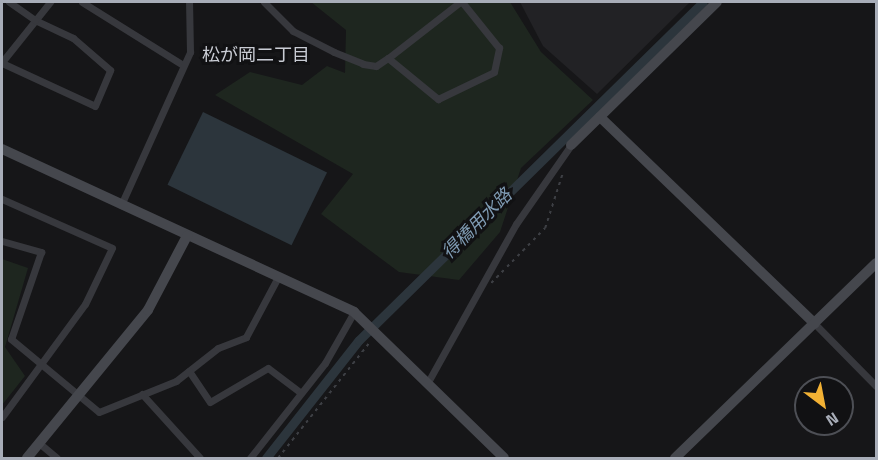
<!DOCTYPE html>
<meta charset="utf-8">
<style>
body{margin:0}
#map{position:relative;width:878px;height:460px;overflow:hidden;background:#161618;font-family:"Titillium Web","Noto Sans JP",sans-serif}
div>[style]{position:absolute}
.built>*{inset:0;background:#222225}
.green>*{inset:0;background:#1e261f}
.water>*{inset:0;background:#2c353c;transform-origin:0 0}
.canal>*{height:9px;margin:-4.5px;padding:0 4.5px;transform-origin:4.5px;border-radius:4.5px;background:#2c353c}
.path>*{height:1.5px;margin-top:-0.75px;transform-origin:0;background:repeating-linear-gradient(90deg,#3d3f44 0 3px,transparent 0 7.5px)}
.street>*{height:7px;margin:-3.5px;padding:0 3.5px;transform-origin:3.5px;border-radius:3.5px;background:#37383d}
.secondary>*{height:10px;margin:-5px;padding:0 5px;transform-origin:5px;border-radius:5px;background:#45474d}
span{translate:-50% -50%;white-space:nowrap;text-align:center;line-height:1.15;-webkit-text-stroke:6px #111113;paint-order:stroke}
.neighbourhood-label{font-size:18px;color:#c9ccd4}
.water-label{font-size:18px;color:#7f9bb3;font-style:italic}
.frame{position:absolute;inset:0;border:3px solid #a8adb8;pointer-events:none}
.north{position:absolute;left:794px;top:376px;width:60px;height:60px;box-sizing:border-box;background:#111113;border:2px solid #4d4f55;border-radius:50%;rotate:148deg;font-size:16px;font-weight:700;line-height:24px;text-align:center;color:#a8adb8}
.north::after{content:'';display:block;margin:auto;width:21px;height:27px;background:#f2b134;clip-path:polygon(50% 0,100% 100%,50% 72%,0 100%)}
</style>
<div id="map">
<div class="built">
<i style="clip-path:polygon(520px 2px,690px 2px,597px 94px,543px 46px)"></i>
</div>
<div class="green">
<i style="clip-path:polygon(311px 2px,510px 2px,541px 52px,593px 100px,521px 168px,500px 232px,459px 280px,399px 272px,321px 214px,353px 174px,215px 95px,250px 72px,302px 85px,327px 66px,345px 73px,346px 30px)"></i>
<i style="clip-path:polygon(2px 259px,28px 268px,5px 347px,25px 376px,2px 405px)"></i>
</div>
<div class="water">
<i style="left:203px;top:112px;width:138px;height:81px;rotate:26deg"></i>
</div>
<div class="canal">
<i style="left:266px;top:458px;width:150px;rotate:-51.8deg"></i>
<i style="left:359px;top:340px;width:482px;rotate:-44.5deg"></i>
</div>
<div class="path">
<i style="left:491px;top:283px;width:77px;rotate:-45.5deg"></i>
<i style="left:545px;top:228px;width:59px;rotate:-72.2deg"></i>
<i style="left:278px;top:458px;width:148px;rotate:-51.6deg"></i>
</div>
<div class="street">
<i style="left:82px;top:2px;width:119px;rotate:32deg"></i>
<i style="left:264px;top:2px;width:41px;rotate:45deg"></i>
<i style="left:293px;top:31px;width:46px;rotate:27.1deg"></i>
<i style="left:334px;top:52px;width:31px;rotate:22deg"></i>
<i style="left:363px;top:64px;width:13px;rotate:9deg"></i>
<i style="left:376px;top:66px;width:14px;rotate:-34deg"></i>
<i style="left:460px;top:2px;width:91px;rotate:142.1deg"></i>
<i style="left:388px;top:58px;width:65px;rotate:39.4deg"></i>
<i style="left:438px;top:99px;width:62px;rotate:-25.7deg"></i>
<i style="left:494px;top:72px;width:25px;rotate:-78deg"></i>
<i style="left:499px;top:48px;width:59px;rotate:-128.8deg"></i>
<i style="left:2px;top:62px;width:77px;rotate:-51.3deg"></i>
<i style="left:2px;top:63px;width:102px;rotate:24.8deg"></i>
<i style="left:95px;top:106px;width:39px;rotate:-67deg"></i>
<i style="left:110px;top:70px;width:49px;rotate:-139.1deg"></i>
<i style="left:73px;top:38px;width:42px;rotate:-154.7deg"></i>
<i style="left:35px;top:20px;width:32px;rotate:-145deg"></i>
<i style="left:2px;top:199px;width:120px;rotate:24deg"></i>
<i style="left:112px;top:248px;width:62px;rotate:115.7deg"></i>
<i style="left:85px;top:304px;width:140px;rotate:126.3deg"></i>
<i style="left:121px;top:205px;width:168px;rotate:-65.7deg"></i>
<i style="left:190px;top:52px;width:50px;rotate:-91.1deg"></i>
<i style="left:2px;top:241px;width:41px;rotate:15.8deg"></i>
<i style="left:41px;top:252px;width:92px;rotate:109deg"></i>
<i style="left:11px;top:339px;width:114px;rotate:39.7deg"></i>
<i style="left:99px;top:412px;width:83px;rotate:-21.9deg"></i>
<i style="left:176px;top:381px;width:53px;rotate:-38.2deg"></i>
<i style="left:218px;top:348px;width:30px;rotate:-21deg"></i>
<i style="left:246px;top:337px;width:68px;rotate:-61.9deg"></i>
<i style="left:815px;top:324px;width:87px;rotate:45.5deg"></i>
<i style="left:189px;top:371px;width:37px;rotate:56deg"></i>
<i style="left:210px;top:402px;width:67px;rotate:-30.4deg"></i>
<i style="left:268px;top:368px;width:41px;rotate:37.1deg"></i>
<i style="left:428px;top:382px;width:181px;rotate:-60.9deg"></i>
<i style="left:516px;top:224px;width:96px;rotate:-55.2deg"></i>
<i style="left:142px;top:394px;width:86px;rotate:47.8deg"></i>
<i style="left:39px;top:443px;width:23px;rotate:40deg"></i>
<i style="left:250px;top:458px;width:121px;rotate:-51.7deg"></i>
<i style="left:325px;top:363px;width:59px;rotate:-60.4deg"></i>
</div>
<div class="secondary">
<i style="left:600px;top:117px;width:298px;rotate:43.9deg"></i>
<i style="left:571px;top:145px;width:204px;rotate:-44.4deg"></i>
<i style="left:2px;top:149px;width:388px;rotate:24.8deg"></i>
<i style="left:354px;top:312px;width:209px;rotate:44.2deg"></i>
<i style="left:27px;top:458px;width:191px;rotate:-50.7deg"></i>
<i style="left:148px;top:310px;width:84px;rotate:-62.2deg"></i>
<i style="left:675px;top:458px;width:280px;rotate:-44.1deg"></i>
</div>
<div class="neighbourhood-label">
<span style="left:256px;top:55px">松が岡二丁目</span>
</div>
<div class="water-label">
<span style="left:477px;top:224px;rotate:-45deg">得橋用水路</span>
</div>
<div class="frame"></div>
<div class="north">N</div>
</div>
